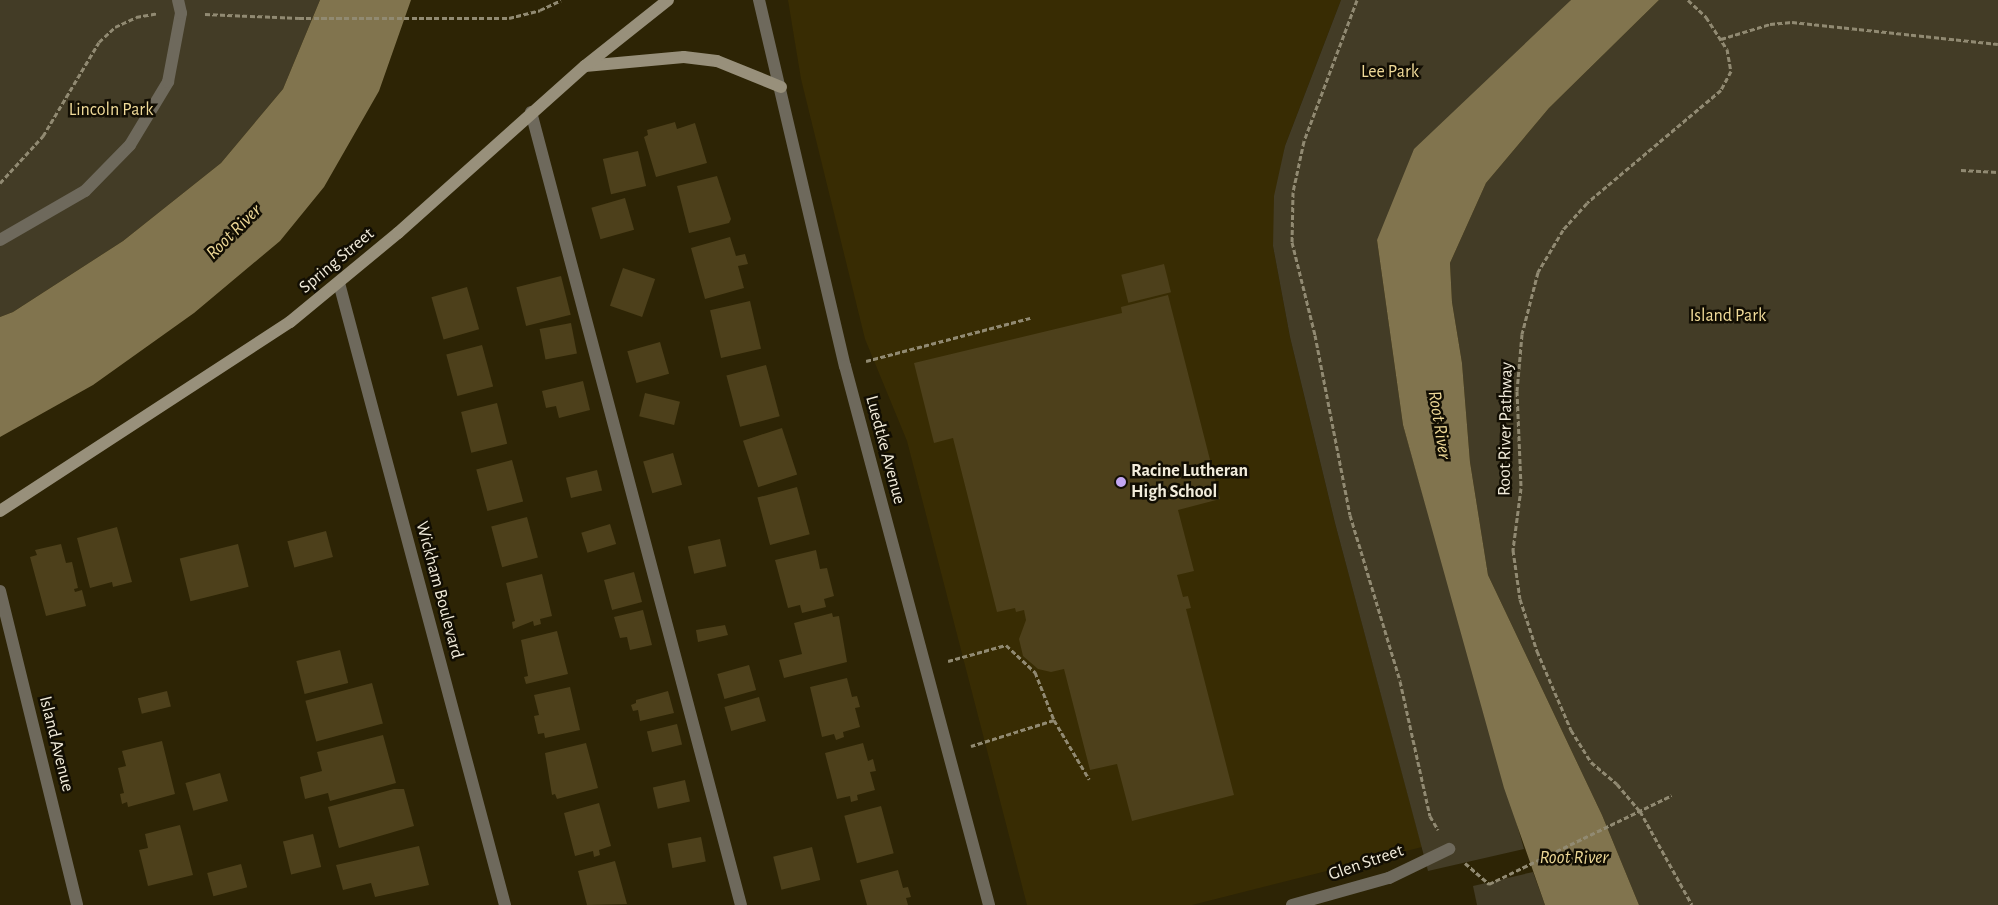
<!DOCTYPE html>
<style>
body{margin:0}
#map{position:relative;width:1998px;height:905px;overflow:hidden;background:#2d2405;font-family:"Alegreya Sans",sans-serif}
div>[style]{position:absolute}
.built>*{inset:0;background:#382c03}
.green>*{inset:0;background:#433c26}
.water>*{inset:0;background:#81744e}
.building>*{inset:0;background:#4d401b;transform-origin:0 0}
.path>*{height:3px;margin-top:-1.5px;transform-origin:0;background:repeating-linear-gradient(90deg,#918a72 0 5px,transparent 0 7.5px)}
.lane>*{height:12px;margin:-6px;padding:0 6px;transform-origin:6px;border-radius:6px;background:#6e695c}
.street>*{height:12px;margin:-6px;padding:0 6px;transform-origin:6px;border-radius:6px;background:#6e695c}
.secondary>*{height:12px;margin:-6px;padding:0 6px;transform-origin:6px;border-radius:6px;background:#98907b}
.dots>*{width:14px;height:14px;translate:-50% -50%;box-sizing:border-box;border:2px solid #120e03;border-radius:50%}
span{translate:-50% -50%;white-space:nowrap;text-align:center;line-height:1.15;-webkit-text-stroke:5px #120e03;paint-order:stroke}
.park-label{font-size:18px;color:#f1db99}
.street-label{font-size:18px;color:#f2ecdb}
.poi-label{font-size:18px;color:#f2ecdb;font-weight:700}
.left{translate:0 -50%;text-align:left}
.water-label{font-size:19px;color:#eed896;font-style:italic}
</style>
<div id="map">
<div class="built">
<i style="clip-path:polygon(788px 0,1341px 0,1285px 146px,1273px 246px,1290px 337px,1335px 523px,1422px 847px,1192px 905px,1027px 905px,907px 441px,865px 339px,801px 79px)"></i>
</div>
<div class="green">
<i style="clip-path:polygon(0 0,320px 0,283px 89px,221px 163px,123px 241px,13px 312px,0 317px)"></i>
<i style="clip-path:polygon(1341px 0,1571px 0,1377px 240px,1403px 425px,1524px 849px,1428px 871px,1335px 523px,1290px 337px,1273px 246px,1274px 196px,1285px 146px)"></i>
<i style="clip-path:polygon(1659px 0,1998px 0,1998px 905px,1639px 905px,1602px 815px,1488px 575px,1470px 462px,1462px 363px,1452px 302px,1450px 263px,1486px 183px,1549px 108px)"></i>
<i style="clip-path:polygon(1533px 872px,1545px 905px,1477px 905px,1473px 886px)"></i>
</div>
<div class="water">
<i style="clip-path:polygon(320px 0,411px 0,379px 91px,324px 187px,280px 241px,194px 313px,93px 385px,0 437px,0 317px,13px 312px,123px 241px,221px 163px,283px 89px)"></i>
<i style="clip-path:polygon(1571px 0,1659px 0,1549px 108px,1486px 183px,1450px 263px,1452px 302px,1462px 363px,1470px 462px,1488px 575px,1602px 815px,1639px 905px,1545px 905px,1504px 788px,1403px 425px,1377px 240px,1414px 149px)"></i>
</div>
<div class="building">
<i style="clip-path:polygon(675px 122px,677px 129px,695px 123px,707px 163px,656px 177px,644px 137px,648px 135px,647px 130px)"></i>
<i style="left:638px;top:151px;width:36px;height:36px;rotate:77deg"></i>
<i style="clip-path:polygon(717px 176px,731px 219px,729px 223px,689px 233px,677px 186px)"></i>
<i style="left:625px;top:198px;width:33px;height:35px;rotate:74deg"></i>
<i style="clip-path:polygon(730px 237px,736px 256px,745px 254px,748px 264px,738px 266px,744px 288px,705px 299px,691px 248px)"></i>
<i style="left:1164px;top:264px;width:29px;height:44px;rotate:76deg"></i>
<i style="left:623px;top:268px;width:34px;height:40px;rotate:19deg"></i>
<i style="left:561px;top:276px;width:40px;height:46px;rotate:76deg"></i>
<i style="left:467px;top:287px;width:44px;height:37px;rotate:74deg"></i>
<i style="clip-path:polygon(1168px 295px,1220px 499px,1178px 510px,1194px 571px,1177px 575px,1183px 597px,1188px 596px,1191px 608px,1186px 609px,1234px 795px,1132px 821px,1117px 764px,1090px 770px,1064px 669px,1051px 672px,1038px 669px,1023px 656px,1019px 639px,1026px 620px,1024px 610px,1016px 612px,1015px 608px,997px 612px,953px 438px,934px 443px,914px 363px,1122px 313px,1121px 307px)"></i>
<i style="left:750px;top:301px;width:49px;height:41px;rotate:77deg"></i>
<i style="left:571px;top:323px;width:31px;height:32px;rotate:79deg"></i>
<i style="left:660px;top:342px;width:33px;height:34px;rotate:74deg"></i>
<i style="left:482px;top:345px;width:43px;height:37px;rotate:75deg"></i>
<i style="left:766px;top:365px;width:53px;height:41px;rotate:75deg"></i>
<i style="clip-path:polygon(583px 381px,590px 410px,559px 418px,556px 406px,546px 408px,542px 391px)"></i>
<i style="left:645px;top:393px;width:36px;height:24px;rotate:14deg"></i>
<i style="left:497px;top:403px;width:42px;height:37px;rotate:76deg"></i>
<i style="left:782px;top:428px;width:49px;height:41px;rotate:72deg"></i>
<i style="left:673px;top:453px;width:33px;height:31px;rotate:74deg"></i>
<i style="left:512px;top:460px;width:43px;height:37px;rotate:75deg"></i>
<i style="left:597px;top:470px;width:21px;height:32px;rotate:76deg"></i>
<i style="left:797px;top:487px;width:49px;height:41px;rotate:75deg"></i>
<i style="left:527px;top:517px;width:42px;height:37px;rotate:75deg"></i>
<i style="left:610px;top:524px;width:21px;height:30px;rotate:73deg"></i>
<i style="clip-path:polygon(117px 527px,132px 582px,113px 587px,112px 582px,90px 588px,77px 538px)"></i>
<i style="left:326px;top:531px;width:27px;height:40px;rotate:75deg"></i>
<i style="left:720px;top:539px;width:28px;height:33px;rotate:77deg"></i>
<i style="clip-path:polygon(61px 544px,66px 563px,72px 562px,78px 588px,74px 589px,75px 592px,82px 590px,86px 606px,46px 616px,30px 557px,37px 555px,35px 550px)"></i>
<i style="left:238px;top:544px;width:44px;height:60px;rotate:76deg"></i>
<i style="clip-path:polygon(816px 550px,820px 569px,827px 568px,834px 596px,824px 599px,826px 607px,802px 613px,800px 605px,788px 608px,775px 560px)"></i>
<i style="left:634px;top:572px;width:31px;height:31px;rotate:75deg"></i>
<i style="clip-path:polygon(542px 574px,552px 616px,540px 619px,541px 624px,534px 626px,533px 621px,513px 629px,512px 622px,515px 621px,506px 583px)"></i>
<i style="clip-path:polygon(643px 610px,652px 645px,630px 650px,627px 637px,620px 638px,614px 617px)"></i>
<i style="clip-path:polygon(832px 613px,833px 617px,839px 616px,847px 662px,784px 678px,779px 660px,802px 654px,794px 623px)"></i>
<i style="clip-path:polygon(725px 625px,728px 635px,698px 642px,696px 630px)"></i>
<i style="clip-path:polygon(557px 631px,568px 674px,526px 684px,524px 677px,528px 676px,521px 640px)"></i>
<i style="left:340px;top:650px;width:34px;height:45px;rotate:76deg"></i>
<i style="left:749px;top:665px;width:26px;height:33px;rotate:74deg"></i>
<i style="clip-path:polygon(847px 678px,852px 697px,857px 696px,860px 707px,855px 708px,860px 727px,843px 732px,844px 737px,836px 740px,834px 734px,822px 737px,810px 687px)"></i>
<i style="left:372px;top:683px;width:42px;height:69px;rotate:75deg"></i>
<i style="clip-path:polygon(570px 687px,580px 730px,545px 738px,544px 733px,538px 734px,534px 716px,539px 715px,534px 695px)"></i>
<i style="left:167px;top:691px;width:16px;height:30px;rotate:76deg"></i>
<i style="clip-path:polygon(668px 691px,674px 713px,640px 721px,638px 710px,633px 711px,631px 705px,636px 703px,636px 700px)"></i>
<i style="left:759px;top:697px;width:25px;height:36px;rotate:74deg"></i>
<i style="left:677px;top:724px;width:21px;height:31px;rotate:76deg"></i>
<i style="clip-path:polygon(383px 735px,396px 783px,330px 801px,328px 793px,305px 799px,300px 777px,322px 771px,317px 752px)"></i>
<i style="clip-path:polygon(162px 741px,175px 794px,128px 807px,127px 802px,122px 804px,120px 794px,124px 793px,118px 768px,126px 766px,122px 751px)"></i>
<i style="clip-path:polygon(586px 743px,598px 788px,557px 799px,555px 794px,552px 795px,545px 753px)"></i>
<i style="clip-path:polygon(863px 743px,868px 761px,873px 759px,876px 771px,870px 772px,875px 790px,857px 795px,858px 800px,851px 802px,850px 796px,837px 799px,825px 753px)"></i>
<i style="left:220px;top:773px;width:29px;height:36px;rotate:74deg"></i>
<i style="left:685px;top:780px;width:22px;height:33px;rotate:77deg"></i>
<i style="clip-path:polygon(394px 789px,404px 789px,414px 826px,339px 848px,328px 807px)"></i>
<i style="clip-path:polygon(599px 803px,611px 846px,599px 850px,600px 855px,594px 857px,593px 851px,575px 856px,564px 813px)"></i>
<i style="left:881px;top:806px;width:49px;height:38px;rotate:75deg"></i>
<i style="clip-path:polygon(180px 825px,193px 875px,148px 886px,139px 850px,148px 848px,145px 834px)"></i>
<i style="left:313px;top:834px;width:34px;height:31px;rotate:76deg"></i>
<i style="left:701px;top:837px;width:25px;height:34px;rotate:79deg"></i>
<i style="clip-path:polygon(419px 846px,429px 885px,375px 897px,371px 883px,343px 890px,336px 865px)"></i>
<i style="left:812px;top:847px;width:34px;height:40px;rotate:76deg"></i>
<i style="clip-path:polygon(615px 861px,627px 904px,587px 905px,578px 871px)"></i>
<i style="left:241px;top:864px;width:24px;height:35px;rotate:75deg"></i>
<i style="clip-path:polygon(898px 870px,903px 888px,908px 887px,911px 897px,906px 898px,908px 905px,867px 905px,860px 880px)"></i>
</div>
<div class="path">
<i style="left:1357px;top:0;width:151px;rotate:110.6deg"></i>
<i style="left:1304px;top:141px;width:52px;rotate:102.2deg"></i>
<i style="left:1293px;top:192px;width:50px;rotate:91.1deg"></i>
<i style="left:1292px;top:242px;width:96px;rotate:76.1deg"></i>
<i style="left:1315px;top:335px;width:183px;rotate:79deg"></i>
<i style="left:1350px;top:515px;width:173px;rotate:73.2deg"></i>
<i style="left:1400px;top:681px;width:138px;rotate:77.5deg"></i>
<i style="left:1430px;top:816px;width:16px;rotate:60deg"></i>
<i style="left:1688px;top:0;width:25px;rotate:43deg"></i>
<i style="left:1706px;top:17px;width:38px;rotate:57deg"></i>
<i style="left:1727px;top:49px;width:22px;rotate:80deg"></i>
<i style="left:1731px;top:71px;width:21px;rotate:118deg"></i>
<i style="left:1721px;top:90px;width:175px;rotate:139.9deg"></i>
<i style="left:1587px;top:203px;width:36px;rotate:132deg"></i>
<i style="left:1563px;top:230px;width:49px;rotate:120.8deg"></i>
<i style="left:1538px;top:272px;width:64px;rotate:104.5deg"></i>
<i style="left:1522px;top:334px;width:57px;rotate:95deg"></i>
<i style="left:1517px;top:391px;width:97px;rotate:87.6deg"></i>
<i style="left:1521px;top:488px;width:63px;rotate:97.4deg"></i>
<i style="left:1513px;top:550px;width:49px;rotate:81.9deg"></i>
<i style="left:1520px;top:599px;width:55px;rotate:71.9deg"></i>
<i style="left:1537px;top:651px;width:86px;rotate:66.7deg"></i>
<i style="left:1571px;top:730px;width:38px;rotate:58deg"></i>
<i style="left:1591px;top:762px;width:34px;rotate:40deg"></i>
<i style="left:1617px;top:784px;width:35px;rotate:50deg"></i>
<i style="left:1640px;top:811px;width:107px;rotate:61deg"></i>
<i style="left:205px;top:14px;width:94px;rotate:2.4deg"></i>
<i style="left:299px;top:18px;width:210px"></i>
<i style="left:509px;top:18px;width:32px;rotate:-14deg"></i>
<i style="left:540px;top:10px;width:23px;rotate:-25deg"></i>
<i style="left:1721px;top:39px;width:51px;rotate:-17deg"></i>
<i style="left:1770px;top:24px;width:22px;rotate:-5deg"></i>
<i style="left:1792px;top:22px;width:207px;rotate:6.1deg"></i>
<i style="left:1961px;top:170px;width:37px;rotate:3deg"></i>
<i style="left:0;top:183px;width:64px;rotate:-47.5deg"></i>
<i style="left:43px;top:136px;width:109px;rotate:-59.2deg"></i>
<i style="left:99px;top:42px;width:22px;rotate:-43deg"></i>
<i style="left:115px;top:27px;width:23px;rotate:-25deg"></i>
<i style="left:136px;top:17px;width:22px;rotate:-10deg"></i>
<i style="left:866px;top:361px;width:170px;rotate:-14.7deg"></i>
<i style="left:948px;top:661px;width:60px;rotate:-15.4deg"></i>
<i style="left:1006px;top:645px;width:40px;rotate:43deg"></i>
<i style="left:1035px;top:672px;width:52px;rotate:68.4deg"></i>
<i style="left:1054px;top:720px;width:87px;rotate:162.6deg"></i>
<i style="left:1054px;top:720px;width:69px;rotate:59.3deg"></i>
<i style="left:1465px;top:863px;width:32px;rotate:41deg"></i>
<i style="left:1489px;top:884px;width:203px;rotate:-25.9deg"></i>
</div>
<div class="lane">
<i style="left:531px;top:112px;width:820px;rotate:75.17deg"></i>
</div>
<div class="street">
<i style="left:759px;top:0;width:376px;rotate:76.8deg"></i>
<i style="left:845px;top:366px;width:558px;rotate:75.04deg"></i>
<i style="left:0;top:240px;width:98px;rotate:-30deg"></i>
<i style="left:85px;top:191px;width:64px;rotate:-45.6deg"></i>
<i style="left:130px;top:145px;width:74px;rotate:-58.9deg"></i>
<i style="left:168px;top:82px;width:70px;rotate:-79.3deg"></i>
<i style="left:181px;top:13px;width:13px;rotate:-103deg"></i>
<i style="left:339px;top:283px;width:644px;rotate:75.06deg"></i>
<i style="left:0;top:591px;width:323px;rotate:76.2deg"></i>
<i style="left:1292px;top:905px;width:101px;rotate:-15.6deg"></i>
<i style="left:1389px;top:878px;width:67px;rotate:-25.8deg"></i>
</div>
<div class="secondary">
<i style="left:585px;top:66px;width:99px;rotate:-5.2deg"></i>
<i style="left:684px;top:57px;width:33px;rotate:7deg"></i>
<i style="left:717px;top:61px;width:69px;rotate:22.1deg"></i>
<i style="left:0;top:511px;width:346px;rotate:-33.1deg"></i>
<i style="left:290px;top:322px;width:140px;rotate:-39.5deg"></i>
<i style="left:398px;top:233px;width:251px;rotate:-41.8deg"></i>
<i style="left:585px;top:66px;width:106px;rotate:-38.5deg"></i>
</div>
<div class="dots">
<i style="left:1121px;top:482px;background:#c3a7f2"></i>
</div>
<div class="park-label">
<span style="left:1390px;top:72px">Lee Park</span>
<span style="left:111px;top:110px">Lincoln Park</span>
<span style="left:1728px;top:316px">Island Park</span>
</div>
<div class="street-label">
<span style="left:337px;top:261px;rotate:-40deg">Spring Street</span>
<span style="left:1506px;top:429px;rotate:-89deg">Root River Pathway</span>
<span style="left:885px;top:450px;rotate:75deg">Luedtke Avenue</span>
<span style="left:439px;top:590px;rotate:75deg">Wickham Boulevard</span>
<span style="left:56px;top:744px;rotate:76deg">Island Avenue</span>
<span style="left:1366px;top:863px;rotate:-19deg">Glen Street</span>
</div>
<div class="poi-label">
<span class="left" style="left:1131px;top:482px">Racine Lutheran<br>High School</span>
</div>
<div class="water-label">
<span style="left:234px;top:232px;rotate:-45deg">Root River</span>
<span style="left:1439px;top:425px;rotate:81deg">Root River</span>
<span style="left:1574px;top:858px">Root River</span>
</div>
</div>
